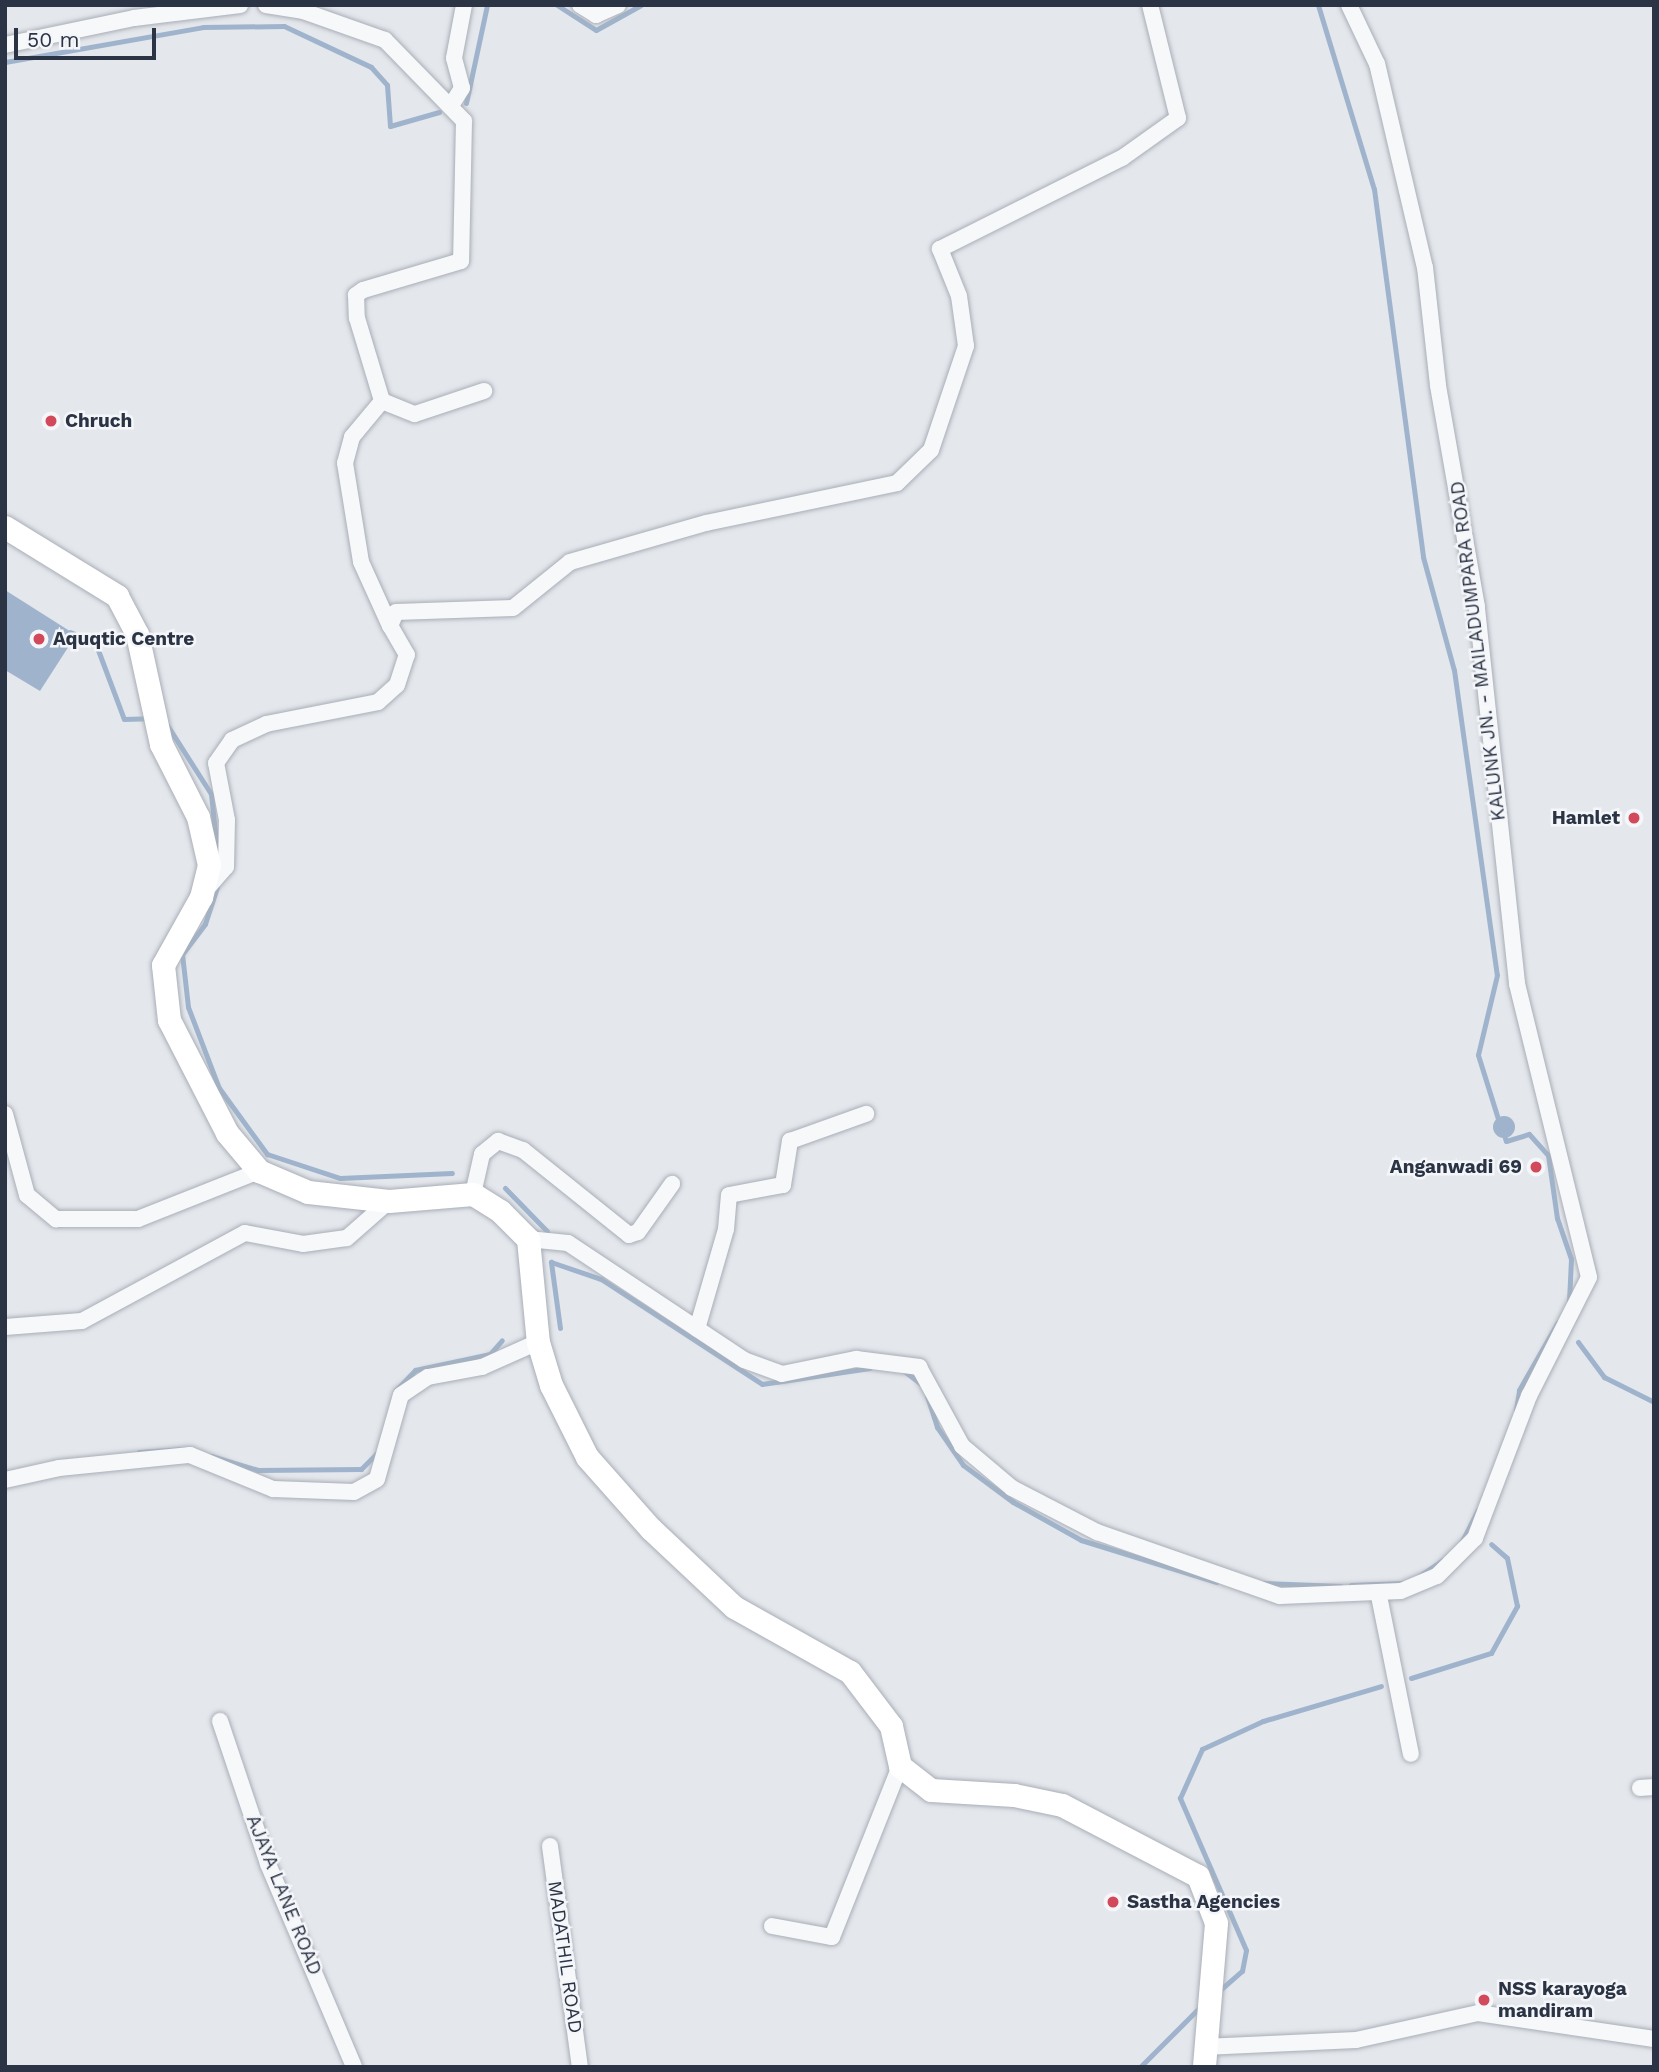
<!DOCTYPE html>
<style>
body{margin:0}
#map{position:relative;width:1659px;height:2072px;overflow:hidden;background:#e4e7ec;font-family:"Work Sans",sans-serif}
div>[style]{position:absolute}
.water>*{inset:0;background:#9fb4cc}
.round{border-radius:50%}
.stream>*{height:5px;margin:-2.5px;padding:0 2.5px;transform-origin:2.5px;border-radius:2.5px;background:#9fb4cc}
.roads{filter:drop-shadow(0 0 2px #a9aeb7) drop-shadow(0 0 2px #a9aeb7)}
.street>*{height:16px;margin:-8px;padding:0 8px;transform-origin:8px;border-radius:8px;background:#f7f8fa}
.secondary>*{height:23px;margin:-11.5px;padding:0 11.5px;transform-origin:11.5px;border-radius:11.5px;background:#fff}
.dots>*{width:19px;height:19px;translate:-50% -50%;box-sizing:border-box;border:4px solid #f4f6f9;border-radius:50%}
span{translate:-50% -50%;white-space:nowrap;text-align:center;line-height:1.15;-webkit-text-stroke:5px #f4f6f9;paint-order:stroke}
.poi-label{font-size:19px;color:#2b3445;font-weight:700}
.left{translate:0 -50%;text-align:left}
.right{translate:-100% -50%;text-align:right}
.street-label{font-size:19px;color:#2b3445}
.frame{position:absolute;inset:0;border:7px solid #2b3445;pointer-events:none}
.scale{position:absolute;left:14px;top:28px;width:142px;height:32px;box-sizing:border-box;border:4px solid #2b3445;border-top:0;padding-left:9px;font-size:21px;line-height:24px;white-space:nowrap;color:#2b3445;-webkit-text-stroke:5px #f4f6f9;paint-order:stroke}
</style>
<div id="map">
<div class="water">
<i style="clip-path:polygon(5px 590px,76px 635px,40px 691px,5px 670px)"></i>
<i class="round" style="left:1493px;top:1116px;width:22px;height:22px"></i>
</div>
<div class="stream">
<i style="left:557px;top:5px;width:46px;rotate:32.7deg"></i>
<i style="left:596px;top:30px;width:51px;rotate:-29.1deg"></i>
<i style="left:1318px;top:5px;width:192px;rotate:73.1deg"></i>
<i style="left:1374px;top:189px;width:371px;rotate:82.4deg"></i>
<i style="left:1423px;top:557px;width:117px;rotate:74.7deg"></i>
<i style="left:1454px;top:670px;width:308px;rotate:82deg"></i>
<i style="left:1497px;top:975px;width:82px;rotate:103.4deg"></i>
<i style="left:1478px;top:1055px;width:70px;rotate:72.6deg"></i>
<i style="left:5px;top:62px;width:201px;rotate:-10deg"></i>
<i style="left:203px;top:27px;width:81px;rotate:-0.7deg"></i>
<i style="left:284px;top:26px;width:96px;rotate:25.2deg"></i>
<i style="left:371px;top:67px;width:24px;rotate:48deg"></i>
<i style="left:387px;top:85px;width:41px;rotate:85.8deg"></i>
<i style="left:390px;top:126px;width:51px;rotate:-15.9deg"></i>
<i style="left:466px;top:103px;width:100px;rotate:-77.9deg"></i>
<i style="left:70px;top:632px;width:27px;rotate:22deg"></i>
<i style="left:95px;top:642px;width:82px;rotate:69.4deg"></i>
<i style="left:124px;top:719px;width:25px;rotate:-2deg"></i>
<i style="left:162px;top:717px;width:91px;rotate:57.5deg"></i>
<i style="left:211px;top:794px;width:57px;rotate:84deg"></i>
<i style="left:217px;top:887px;width:39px;rotate:108deg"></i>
<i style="left:205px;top:924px;width:38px;rotate:127deg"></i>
<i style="left:182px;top:954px;width:53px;rotate:83.5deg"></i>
<i style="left:188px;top:1007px;width:87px;rotate:69.1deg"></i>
<i style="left:219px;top:1088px;width:82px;rotate:54deg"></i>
<i style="left:267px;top:1154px;width:77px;rotate:18.2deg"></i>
<i style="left:340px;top:1178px;width:112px;rotate:-2.6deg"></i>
<i style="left:1504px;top:1135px;width:6px;rotate:72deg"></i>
<i style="left:1506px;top:1141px;width:24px;rotate:-17deg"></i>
<i style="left:1529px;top:1134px;width:28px;rotate:48deg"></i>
<i style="left:1548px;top:1155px;width:64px;rotate:81.9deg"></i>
<i style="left:1557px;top:1218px;width:43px;rotate:71.1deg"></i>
<i style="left:1571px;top:1259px;width:42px;rotate:92.7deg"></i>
<i style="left:505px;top:1188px;width:60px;rotate:45.7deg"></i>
<i style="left:560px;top:1328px;width:67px;rotate:-97.8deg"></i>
<i style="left:551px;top:1262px;width:53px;rotate:18.8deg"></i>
<i style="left:601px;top:1279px;width:192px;rotate:33.1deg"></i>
<i style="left:762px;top:1384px;width:109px;rotate:-8.4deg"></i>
<i style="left:1578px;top:1342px;width:44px;rotate:53.4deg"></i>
<i style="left:1604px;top:1377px;width:56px;rotate:26.6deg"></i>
<i style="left:904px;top:1371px;width:21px;rotate:37deg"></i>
<i style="left:396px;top:1390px;width:28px;rotate:-46deg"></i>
<i style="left:415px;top:1370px;width:77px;rotate:-12deg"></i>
<i style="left:490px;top:1354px;width:18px;rotate:-49deg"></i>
<i style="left:927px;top:1396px;width:33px;rotate:72deg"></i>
<i style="left:937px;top:1427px;width:46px;rotate:55.6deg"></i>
<i style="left:963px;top:1465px;width:62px;rotate:36.5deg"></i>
<i style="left:1013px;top:1502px;width:78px;rotate:29.2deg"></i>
<i style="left:1081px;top:1540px;width:142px;rotate:17.2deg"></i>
<i style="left:1516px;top:1410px;width:20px;rotate:-81deg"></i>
<i style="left:1519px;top:1390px;width:78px;rotate:-60.2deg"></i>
<i style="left:139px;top:1452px;width:46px;rotate:-3.7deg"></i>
<i style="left:211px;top:1456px;width:49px;rotate:16.6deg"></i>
<i style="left:258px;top:1470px;width:103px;rotate:-0.6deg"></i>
<i style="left:361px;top:1469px;width:23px;rotate:-45deg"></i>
<i style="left:1460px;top:1545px;width:39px;rotate:-63deg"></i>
<i style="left:1419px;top:1576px;width:29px;rotate:-34deg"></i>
<i style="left:1263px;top:1583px;width:78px;rotate:2.2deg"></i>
<i style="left:1351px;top:1585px;width:53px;rotate:-2.2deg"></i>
<i style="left:1411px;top:1678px;width:84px;rotate:-17.4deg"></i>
<i style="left:1491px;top:1653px;width:54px;rotate:-61deg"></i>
<i style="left:1517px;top:1606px;width:49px;rotate:-101.8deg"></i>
<i style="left:1507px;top:1558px;width:21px;rotate:-139deg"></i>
<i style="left:1220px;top:1990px;width:29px;rotate:-41deg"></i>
<i style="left:1242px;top:1971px;width:21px;rotate:-79deg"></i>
<i style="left:1246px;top:1950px;width:166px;rotate:-113.5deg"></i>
<i style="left:1180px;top:1798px;width:54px;rotate:-65.8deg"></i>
<i style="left:1202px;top:1749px;width:67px;rotate:-24.7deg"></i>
<i style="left:1263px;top:1721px;width:123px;rotate:-16.5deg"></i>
<i style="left:1140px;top:2067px;width:83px;rotate:-45deg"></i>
</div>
<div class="roads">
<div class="street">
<i style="left:266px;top:5px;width:37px;rotate:9deg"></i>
<i style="left:303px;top:11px;width:87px;rotate:19.5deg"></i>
<i style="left:385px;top:40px;width:113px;rotate:45.7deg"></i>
<i style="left:464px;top:121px;width:140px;rotate:91.2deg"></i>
<i style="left:461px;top:261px;width:102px;rotate:163.5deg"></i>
<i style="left:363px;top:290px;width:9px;rotate:144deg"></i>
<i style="left:356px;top:295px;width:23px;rotate:88deg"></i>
<i style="left:357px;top:318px;width:87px;rotate:73.2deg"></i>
<i style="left:382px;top:401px;width:35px;rotate:22deg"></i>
<i style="left:415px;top:414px;width:73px;rotate:-18.4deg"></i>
<i style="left:580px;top:5px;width:19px;rotate:32deg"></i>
<i style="left:596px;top:15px;width:24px;rotate:-24deg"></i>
<i style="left:5px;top:45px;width:132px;rotate:-11.8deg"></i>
<i style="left:134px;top:18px;width:107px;rotate:-7deg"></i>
<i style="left:452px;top:104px;width:19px;rotate:-58deg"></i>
<i style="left:462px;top:88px;width:31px;rotate:-105deg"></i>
<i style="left:454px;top:58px;width:54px;rotate:-79.3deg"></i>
<i style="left:382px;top:401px;width:47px;rotate:129.8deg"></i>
<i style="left:352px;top:437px;width:27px;rotate:105deg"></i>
<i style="left:345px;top:463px;width:100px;rotate:80.8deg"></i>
<i style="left:361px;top:562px;width:70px;rotate:65.6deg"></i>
<i style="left:204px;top:892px;width:33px;rotate:-49deg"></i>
<i style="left:226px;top:867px;width:47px;rotate:-88.8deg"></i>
<i style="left:227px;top:820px;width:58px;rotate:-100.9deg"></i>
<i style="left:216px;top:763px;width:28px;rotate:-55deg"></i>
<i style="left:232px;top:740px;width:38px;rotate:-25deg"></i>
<i style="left:266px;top:724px;width:114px;rotate:-11.1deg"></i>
<i style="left:378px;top:702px;width:25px;rotate:-42deg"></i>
<i style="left:397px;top:685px;width:32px;rotate:-72deg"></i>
<i style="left:407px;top:655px;width:34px;rotate:-120deg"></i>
<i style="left:390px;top:626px;width:15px;rotate:-67deg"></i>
<i style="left:396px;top:612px;width:117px;rotate:-2deg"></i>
<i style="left:513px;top:608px;width:73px;rotate:-38.9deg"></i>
<i style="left:570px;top:562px;width:141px;rotate:-16deg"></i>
<i style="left:706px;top:523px;width:195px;rotate:-11.8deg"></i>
<i style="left:897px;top:483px;width:47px;rotate:-44.1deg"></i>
<i style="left:931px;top:450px;width:110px;rotate:-71.4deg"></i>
<i style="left:966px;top:346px;width:50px;rotate:-98deg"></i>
<i style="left:959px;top:296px;width:51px;rotate:-112deg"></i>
<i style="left:940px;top:249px;width:203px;rotate:-26.6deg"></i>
<i style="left:1122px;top:158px;width:69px;rotate:-35.5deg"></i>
<i style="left:1178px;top:118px;width:116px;rotate:-103.9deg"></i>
<i style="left:5px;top:1114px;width:84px;rotate:74.8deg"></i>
<i style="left:27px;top:1195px;width:38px;rotate:40deg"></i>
<i style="left:56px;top:1219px;width:82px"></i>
<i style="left:138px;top:1219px;width:130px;rotate:-21.6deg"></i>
<i style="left:473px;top:1194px;width:41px;rotate:-77.3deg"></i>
<i style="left:482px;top:1154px;width:21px;rotate:-39deg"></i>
<i style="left:498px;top:1141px;width:27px;rotate:20deg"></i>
<i style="left:523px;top:1150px;width:136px;rotate:38.7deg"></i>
<i style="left:629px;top:1235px;width:9px;rotate:-18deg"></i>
<i style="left:638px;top:1232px;width:59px;rotate:-54.7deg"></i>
<i style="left:528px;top:1239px;width:40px;rotate:5.7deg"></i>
<i style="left:568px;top:1243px;width:211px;rotate:33.6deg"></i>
<i style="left:744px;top:1360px;width:40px;rotate:20.2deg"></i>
<i style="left:782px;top:1374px;width:76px;rotate:-11.5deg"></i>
<i style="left:856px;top:1359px;width:64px;rotate:7.2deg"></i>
<i style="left:919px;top:1367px;width:90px;rotate:61.4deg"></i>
<i style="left:962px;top:1446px;width:65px;rotate:40deg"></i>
<i style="left:1012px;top:1488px;width:96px;rotate:27.4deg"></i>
<i style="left:1097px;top:1532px;width:194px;rotate:19.3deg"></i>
<i style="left:1280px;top:1596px;width:121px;rotate:-2.4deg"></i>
<i style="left:1401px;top:1591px;width:39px;rotate:-23deg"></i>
<i style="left:1437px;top:1576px;width:54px;rotate:-45deg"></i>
<i style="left:1475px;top:1538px;width:152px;rotate:-69.2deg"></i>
<i style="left:1529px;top:1396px;width:133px;rotate:-63.2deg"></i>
<i style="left:1589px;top:1277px;width:303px;rotate:-103.8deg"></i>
<i style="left:1517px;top:983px;width:378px;rotate:-96.1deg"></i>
<i style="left:1477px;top:607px;width:225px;rotate:-100deg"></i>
<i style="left:1438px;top:385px;width:118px;rotate:-96.3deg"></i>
<i style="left:1425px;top:268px;width:210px;rotate:-103.2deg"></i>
<i style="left:1377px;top:64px;width:65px;rotate:-115.4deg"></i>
<i style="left:5px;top:1327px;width:77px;rotate:-4.5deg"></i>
<i style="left:82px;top:1321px;width:185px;rotate:-28.4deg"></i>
<i style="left:245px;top:1233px;width:59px;rotate:10.7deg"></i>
<i style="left:303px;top:1244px;width:44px;rotate:-7.8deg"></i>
<i style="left:347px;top:1238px;width:56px;rotate:-41.4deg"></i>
<i style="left:697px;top:1329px;width:104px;rotate:-73.8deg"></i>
<i style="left:726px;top:1229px;width:34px;rotate:-85deg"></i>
<i style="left:729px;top:1195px;width:55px;rotate:-10.5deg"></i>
<i style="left:783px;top:1185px;width:45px;rotate:-81deg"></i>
<i style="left:790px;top:1141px;width:81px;rotate:-19.6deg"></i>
<i style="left:5px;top:1480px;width:55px;rotate:-12.5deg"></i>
<i style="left:59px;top:1468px;width:132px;rotate:-5.7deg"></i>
<i style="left:190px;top:1455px;width:90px;rotate:22.3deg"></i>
<i style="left:273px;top:1489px;width:81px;rotate:2.1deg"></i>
<i style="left:354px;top:1492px;width:26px;rotate:-29deg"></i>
<i style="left:377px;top:1479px;width:87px;rotate:-74.1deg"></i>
<i style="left:401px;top:1395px;width:32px;rotate:-34deg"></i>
<i style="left:428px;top:1377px;width:55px;rotate:-10.5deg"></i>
<i style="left:482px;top:1367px;width:61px;rotate:-24.1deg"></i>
<i style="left:1379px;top:1596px;width:161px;rotate:78.6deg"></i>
<i style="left:220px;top:1721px;width:151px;rotate:71.4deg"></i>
<i style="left:268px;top:1864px;width:220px;rotate:67deg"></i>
<i style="left:1640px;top:1788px;width:14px;rotate:-4deg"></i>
<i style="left:550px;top:1846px;width:223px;rotate:82.3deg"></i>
<i style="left:772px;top:1926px;width:61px;rotate:10.4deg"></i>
<i style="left:832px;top:1937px;width:184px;rotate:-68.3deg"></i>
<i style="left:1204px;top:2047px;width:152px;rotate:-2.6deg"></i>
<i style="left:1356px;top:2040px;width:125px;rotate:-12.5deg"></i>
<i style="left:1478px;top:2013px;width:178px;rotate:8.4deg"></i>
</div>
<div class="secondary">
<i style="left:5px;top:527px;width:132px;rotate:31.6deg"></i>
<i style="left:117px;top:596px;width:43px;rotate:62.2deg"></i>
<i style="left:137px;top:634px;width:113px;rotate:77.7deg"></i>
<i style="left:161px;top:744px;width:82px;rotate:63.1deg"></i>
<i style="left:198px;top:817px;width:49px;rotate:77.1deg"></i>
<i style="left:209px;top:865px;width:33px;rotate:104deg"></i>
<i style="left:201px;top:897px;width:78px;rotate:119.2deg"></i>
<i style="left:163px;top:965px;width:55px;rotate:83.8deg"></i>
<i style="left:169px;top:1020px;width:127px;rotate:62.8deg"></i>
<i style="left:227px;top:1133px;width:50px;rotate:49.9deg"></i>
<i style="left:259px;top:1171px;width:53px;rotate:23.2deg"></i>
<i style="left:308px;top:1192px;width:81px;rotate:6.3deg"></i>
<i style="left:389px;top:1201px;width:84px;rotate:-4.8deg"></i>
<i style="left:473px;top:1194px;width:32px;rotate:32deg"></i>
<i style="left:500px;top:1211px;width:40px;rotate:45deg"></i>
<i style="left:528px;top:1239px;width:103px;rotate:84.5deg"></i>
<i style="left:538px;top:1342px;width:45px;rotate:73.2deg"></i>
<i style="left:551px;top:1385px;width:80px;rotate:63.4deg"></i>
<i style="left:587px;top:1457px;width:96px;rotate:48.4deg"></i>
<i style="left:651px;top:1529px;width:114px;rotate:43.2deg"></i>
<i style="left:734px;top:1607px;width:133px;rotate:29.3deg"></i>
<i style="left:850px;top:1672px;width:68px;rotate:52.8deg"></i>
<i style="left:891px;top:1726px;width:41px;rotate:77.3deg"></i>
<i style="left:900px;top:1766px;width:39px;rotate:38deg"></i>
<i style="left:931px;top:1790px;width:83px;rotate:3.4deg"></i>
<i style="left:1014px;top:1795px;width:49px;rotate:11.8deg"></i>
<i style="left:1062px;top:1805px;width:153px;rotate:27.6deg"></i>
<i style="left:1198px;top:1876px;width:50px;rotate:69deg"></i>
<i style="left:1216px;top:1923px;width:144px;rotate:94.8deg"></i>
</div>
</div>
<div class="dots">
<i style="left:51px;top:421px;background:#d1495b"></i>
<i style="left:39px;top:639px;background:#d1495b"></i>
<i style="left:1634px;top:818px;background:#d1495b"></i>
<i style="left:1536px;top:1167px;background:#d1495b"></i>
<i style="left:1113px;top:1902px;background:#d1495b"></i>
<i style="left:1484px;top:2000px;background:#d1495b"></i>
</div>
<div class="poi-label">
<span class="left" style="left:65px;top:421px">Chruch</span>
<span class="left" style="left:53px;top:639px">Aquqtic Centre</span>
<span class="right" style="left:1620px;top:818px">Hamlet</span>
<span class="right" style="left:1522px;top:1167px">Anganwadi 69</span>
<span class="left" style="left:1127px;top:1902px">Sastha Agencies</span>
<span class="left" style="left:1498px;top:2000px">NSS karayoga<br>mandiram</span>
</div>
<div class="street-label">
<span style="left:1478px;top:651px;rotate:-97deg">KALUNK JN. - MAILADUMPARA ROAD</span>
<span style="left:284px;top:1895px;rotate:68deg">AJAYA LANE ROAD</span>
<span style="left:565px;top:1957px;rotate:82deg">MADATHIL ROAD</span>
</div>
<div class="frame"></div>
<div class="scale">50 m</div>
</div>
